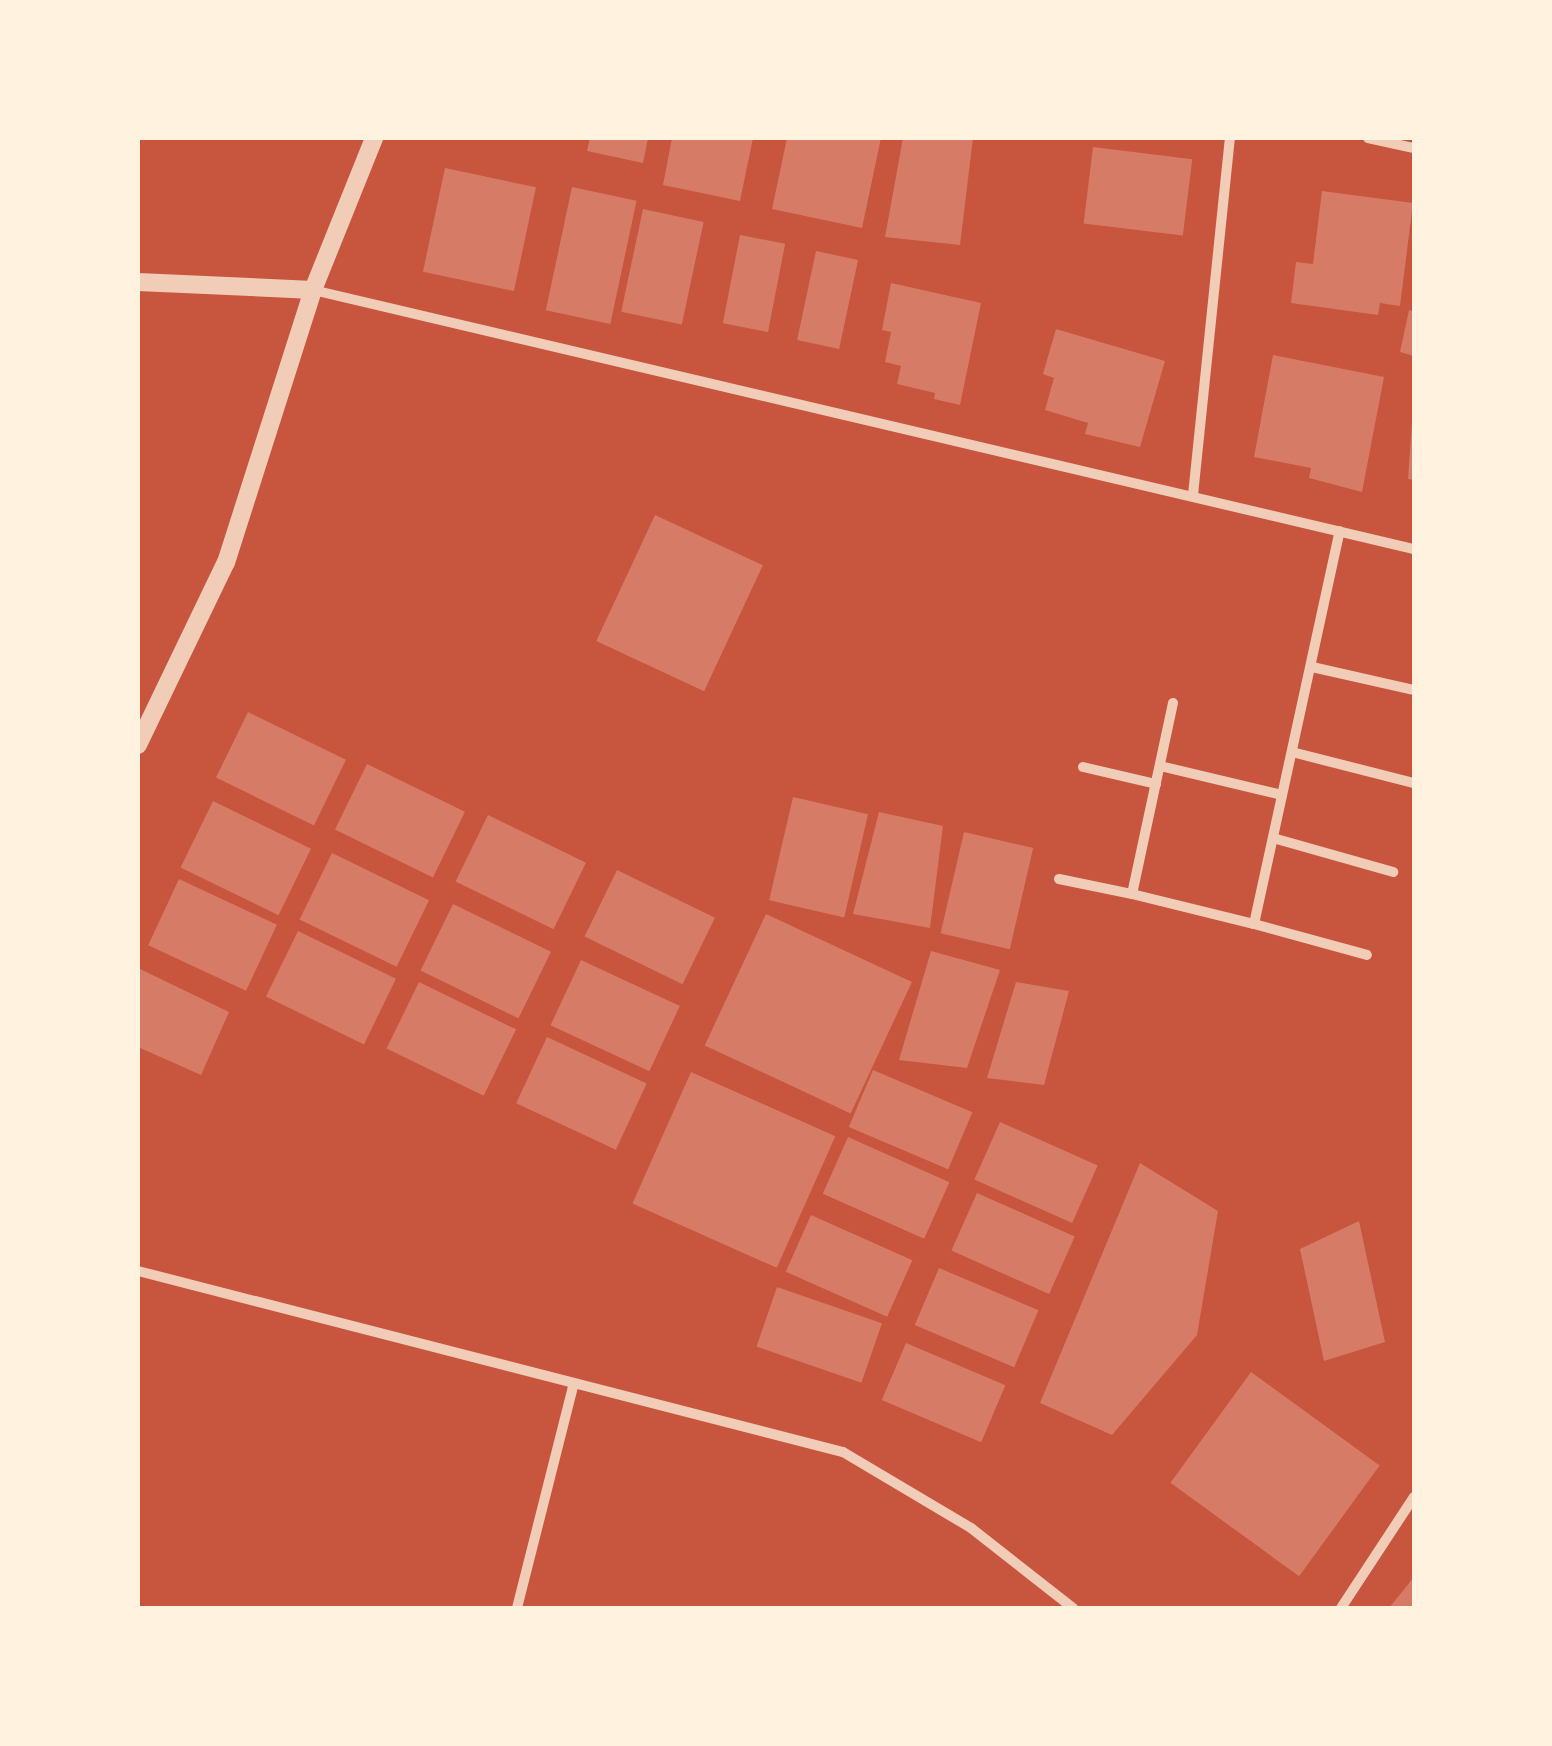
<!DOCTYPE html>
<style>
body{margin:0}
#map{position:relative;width:1552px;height:1746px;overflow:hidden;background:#c8553d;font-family:Signika,sans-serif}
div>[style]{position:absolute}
.building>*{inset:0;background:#d67c66;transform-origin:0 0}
.minor>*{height:10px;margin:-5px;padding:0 5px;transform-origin:5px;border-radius:5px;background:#f1ccb7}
.tertiary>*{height:18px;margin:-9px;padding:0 9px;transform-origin:9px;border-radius:9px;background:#f1ccb7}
span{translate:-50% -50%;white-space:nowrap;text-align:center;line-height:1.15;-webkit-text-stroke:9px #fff3e0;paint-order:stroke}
.frame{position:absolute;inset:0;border:140px solid #fff3e0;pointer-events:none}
</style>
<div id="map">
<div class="building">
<i style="clip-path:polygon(590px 138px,648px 138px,643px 163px,587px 151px)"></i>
<i style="clip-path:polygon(672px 138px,753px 138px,740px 201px,663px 185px)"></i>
<i style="clip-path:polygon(787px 138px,881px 138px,862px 228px,772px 209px)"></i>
<i style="clip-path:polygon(903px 138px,973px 138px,960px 245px,885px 237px)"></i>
<i style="left:1093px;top:147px;width:100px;height:77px;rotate:7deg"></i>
<i style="left:445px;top:168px;width:93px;height:106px;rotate:12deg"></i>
<i style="left:572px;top:187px;width:66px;height:126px;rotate:12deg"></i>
<i style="clip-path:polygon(1322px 191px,1413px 203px,1400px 306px,1380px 303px,1378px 315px,1291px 303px,1296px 262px,1313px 264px)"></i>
<i style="left:643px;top:209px;width:62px;height:105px;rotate:12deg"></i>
<i style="left:740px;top:235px;width:46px;height:90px;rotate:11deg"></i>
<i style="left:816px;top:251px;width:43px;height:91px;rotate:12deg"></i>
<i style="clip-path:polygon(891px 283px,981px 303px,960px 405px,934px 399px,935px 393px,897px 384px,901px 366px,885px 362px,891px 332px,882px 330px)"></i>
<i style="clip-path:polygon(1409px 310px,1414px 312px,1414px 356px,1400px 352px)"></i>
<i style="clip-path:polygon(1056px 329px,1165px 361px,1140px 447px,1085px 434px,1088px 423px,1045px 410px,1054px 378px,1043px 374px)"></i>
<i style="clip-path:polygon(1273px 355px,1384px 377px,1362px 492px,1309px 478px,1311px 468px,1254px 457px)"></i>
<i style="clip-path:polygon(1412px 423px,1414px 423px,1414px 480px,1408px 479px)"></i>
<i style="left:655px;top:515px;width:119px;height:139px;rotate:25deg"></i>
<i style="left:248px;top:712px;width:109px;height:73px;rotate:26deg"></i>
<i style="left:367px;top:764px;width:109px;height:73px;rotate:26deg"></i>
<i style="left:793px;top:797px;width:77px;height:106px;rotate:13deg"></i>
<i style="left:213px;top:801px;width:109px;height:74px;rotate:26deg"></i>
<i style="clip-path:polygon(879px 812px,943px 826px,930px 928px,853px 914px)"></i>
<i style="left:488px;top:815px;width:109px;height:74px;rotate:26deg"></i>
<i style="left:964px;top:832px;width:71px;height:104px;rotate:13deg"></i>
<i style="left:332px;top:853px;width:108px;height:74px;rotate:26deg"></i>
<i style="left:617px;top:870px;width:109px;height:74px;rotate:26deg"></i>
<i style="left:179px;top:879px;width:108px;height:73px;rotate:25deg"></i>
<i style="left:453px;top:904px;width:109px;height:74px;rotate:26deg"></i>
<i style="left:766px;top:914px;width:161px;height:145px;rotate:25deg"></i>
<i style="left:298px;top:931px;width:109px;height:73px;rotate:26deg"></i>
<i style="clip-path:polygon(931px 951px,1000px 970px,967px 1068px,899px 1060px)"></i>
<i style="left:581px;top:960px;width:109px;height:72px;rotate:25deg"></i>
<i style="clip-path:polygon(138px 968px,229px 1012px,201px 1075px,138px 1047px)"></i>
<i style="left:419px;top:982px;width:108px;height:74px;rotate:26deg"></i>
<i style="clip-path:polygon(1016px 982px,1069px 991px,1044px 1085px,987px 1078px)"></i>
<i style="left:547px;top:1037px;width:110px;height:73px;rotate:25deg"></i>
<i style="left:873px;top:1070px;width:108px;height:62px;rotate:23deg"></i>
<i style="left:691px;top:1072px;width:158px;height:144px;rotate:24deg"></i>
<i style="left:1000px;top:1122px;width:107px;height:63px;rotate:24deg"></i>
<i style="left:848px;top:1137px;width:111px;height:62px;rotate:24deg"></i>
<i style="clip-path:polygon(1140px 1163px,1218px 1211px,1197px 1335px,1112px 1435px,1040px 1403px)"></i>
<i style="left:977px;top:1193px;width:107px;height:63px;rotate:24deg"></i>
<i style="left:811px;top:1215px;width:111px;height:62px;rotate:24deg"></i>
<i style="clip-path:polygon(1359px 1221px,1385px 1342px,1324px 1361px,1300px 1249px)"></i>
<i style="left:939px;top:1268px;width:108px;height:62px;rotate:23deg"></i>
<i style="left:777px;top:1287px;width:111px;height:63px;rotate:19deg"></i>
<i style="left:906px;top:1343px;width:108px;height:62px;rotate:23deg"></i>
<i style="left:1251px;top:1372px;width:159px;height:137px;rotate:36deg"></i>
<i style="clip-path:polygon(1414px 1577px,1414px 1608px,1389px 1608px)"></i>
</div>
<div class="minor">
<i style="left:1368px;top:138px;width:47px;rotate:12.3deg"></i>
<i style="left:313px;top:290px;width:1131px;rotate:13.24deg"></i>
<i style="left:1193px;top:495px;width:359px;rotate:-84.1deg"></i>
<i style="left:1312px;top:667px;width:105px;rotate:12.7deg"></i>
<i style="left:1173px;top:703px;width:195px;rotate:102.1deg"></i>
<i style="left:1132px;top:894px;width:126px;rotate:13.8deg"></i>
<i style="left:1254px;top:924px;width:402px;rotate:-77.7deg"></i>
<i style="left:1292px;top:752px;width:126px;rotate:14.3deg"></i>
<i style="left:1160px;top:766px;width:125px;rotate:13.4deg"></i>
<i style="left:1083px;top:767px;width:75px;rotate:13.1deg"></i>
<i style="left:1273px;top:838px;width:125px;rotate:15.8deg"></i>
<i style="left:1059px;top:879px;width:75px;rotate:11.6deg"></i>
<i style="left:1254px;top:924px;width:117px;rotate:15.3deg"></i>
<i style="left:138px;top:1271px;width:728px;rotate:14.4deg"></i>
<i style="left:843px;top:1452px;width:149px;rotate:30.7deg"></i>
<i style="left:971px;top:1528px;width:130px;rotate:38.1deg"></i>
<i style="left:517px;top:1608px;width:232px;rotate:-75.8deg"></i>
<i style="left:1341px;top:1608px;width:133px;rotate:-56.7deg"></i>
</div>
<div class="tertiary">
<i style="left:138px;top:282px;width:175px;rotate:2.6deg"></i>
<i style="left:313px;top:290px;width:286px;rotate:107.7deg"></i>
<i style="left:226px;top:562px;width:203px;rotate:115.7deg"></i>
<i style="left:313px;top:290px;width:164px;rotate:-68.1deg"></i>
</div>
<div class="frame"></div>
</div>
